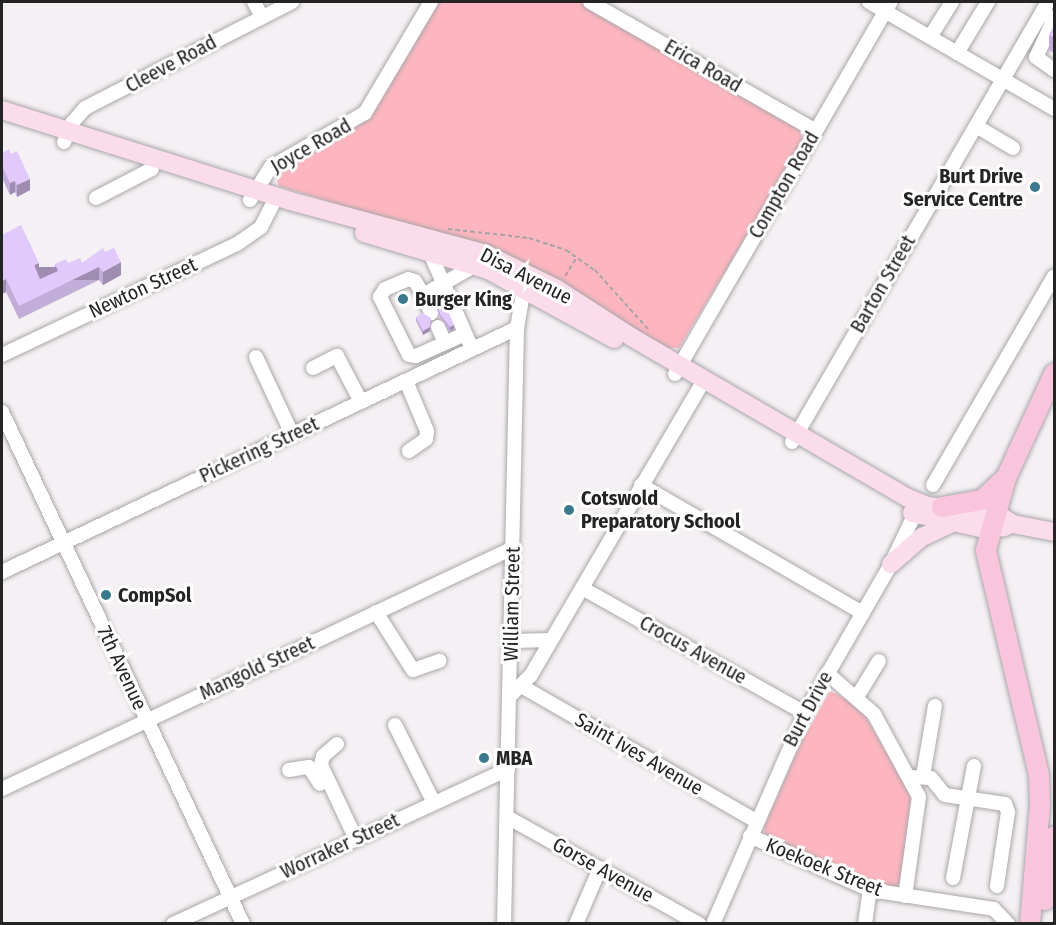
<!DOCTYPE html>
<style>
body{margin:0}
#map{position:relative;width:1056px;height:925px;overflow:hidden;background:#f4f0f3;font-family:"Fira Sans Condensed",sans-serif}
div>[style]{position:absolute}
.green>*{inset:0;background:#fdb6bf}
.path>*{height:1.5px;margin-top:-0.75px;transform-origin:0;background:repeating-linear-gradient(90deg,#a6a3a5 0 4.5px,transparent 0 7.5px)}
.roads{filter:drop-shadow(0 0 2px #aaa6a9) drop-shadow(0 0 2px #aaa6a9)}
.minor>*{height:14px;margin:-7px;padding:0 7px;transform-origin:7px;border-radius:7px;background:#fff}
.major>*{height:18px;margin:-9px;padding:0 9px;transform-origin:9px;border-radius:9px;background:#fbdceb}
.highway>*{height:20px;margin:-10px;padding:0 10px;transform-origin:10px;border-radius:10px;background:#f9c5dd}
.wall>*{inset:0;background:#c2add8}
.shaded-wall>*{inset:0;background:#9e8db0;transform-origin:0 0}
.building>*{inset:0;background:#e1c9fb}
.dots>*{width:16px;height:16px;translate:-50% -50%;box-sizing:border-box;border:3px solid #fffeff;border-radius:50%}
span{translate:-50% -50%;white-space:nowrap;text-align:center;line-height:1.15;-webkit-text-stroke:6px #fffeff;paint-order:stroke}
.street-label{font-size:20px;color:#252425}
.poi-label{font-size:20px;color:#252425;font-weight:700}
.right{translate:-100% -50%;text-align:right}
.left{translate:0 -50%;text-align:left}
.frame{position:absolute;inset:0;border:3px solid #252425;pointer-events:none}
</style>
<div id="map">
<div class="green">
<i style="clip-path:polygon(437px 2px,580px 2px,801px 131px,802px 143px,679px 348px,663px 348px,561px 282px,487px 245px,392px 221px,279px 186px,276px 178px,282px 169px,365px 120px)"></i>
<i style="clip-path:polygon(830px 691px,859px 705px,911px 796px,901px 881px,896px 887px,874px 885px,772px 841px,765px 833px,764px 827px,800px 745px)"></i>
</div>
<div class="path">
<i style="left:448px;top:229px;width:81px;rotate:6.3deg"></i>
<i style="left:529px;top:238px;width:39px;rotate:18deg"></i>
<i style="left:566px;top:250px;width:35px;rotate:35deg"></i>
<i style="left:595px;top:270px;width:82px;rotate:48deg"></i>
<i style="left:565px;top:276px;width:22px;rotate:-58deg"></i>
</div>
<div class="roads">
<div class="minor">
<i style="left:254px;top:2px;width:17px;rotate:62deg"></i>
<i style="left:590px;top:2px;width:260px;rotate:29.7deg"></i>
<i style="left:869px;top:2px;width:214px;rotate:30deg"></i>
<i style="left:1043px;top:10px;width:15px;rotate:48deg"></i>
<i style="left:1053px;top:21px;width:40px;rotate:115deg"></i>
<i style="left:1036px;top:57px;width:22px;rotate:36deg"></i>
<i style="left:930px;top:37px;width:41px;rotate:-57.8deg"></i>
<i style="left:957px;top:53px;width:60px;rotate:-58.7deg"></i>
<i style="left:976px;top:126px;width:43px;rotate:30.7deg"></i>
<i style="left:64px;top:142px;width:21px;rotate:-67deg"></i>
<i style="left:72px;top:123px;width:20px;rotate:-49deg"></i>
<i style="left:85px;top:108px;width:233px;rotate:-27.1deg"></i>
<i style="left:96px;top:198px;width:63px;rotate:-27.4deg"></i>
<i style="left:250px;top:200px;width:39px;rotate:-58deg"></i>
<i style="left:271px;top:167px;width:108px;rotate:-29.9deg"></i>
<i style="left:365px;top:113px;width:129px;rotate:-59.3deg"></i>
<i style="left:430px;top:253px;width:97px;rotate:66.3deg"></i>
<i style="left:423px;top:295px;width:20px;rotate:66deg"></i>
<i style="left:438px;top:327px;width:17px;rotate:66deg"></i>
<i style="left:465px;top:334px;width:54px;rotate:155.8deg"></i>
<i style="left:416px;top:356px;width:7px;rotate:-172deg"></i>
<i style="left:409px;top:355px;width:65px;rotate:-116.6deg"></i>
<i style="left:380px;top:297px;width:9px;rotate:-58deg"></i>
<i style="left:385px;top:289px;width:25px;rotate:-23deg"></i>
<i style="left:408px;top:279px;width:7px;rotate:16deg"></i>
<i style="left:415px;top:281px;width:16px;rotate:60deg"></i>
<i style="left:423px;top:295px;width:59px;rotate:-29.6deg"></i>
<i style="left:2px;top:355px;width:260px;rotate:-25.3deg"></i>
<i style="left:237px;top:244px;width:29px;rotate:-35deg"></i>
<i style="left:261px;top:227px;width:34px;rotate:-63deg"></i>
<i style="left:256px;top:357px;width:85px;rotate:64.9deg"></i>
<i style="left:313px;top:368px;width:27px;rotate:-27deg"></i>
<i style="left:337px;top:356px;width:52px;rotate:62.4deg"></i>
<i style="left:675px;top:374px;width:430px;rotate:-59.9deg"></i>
<i style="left:406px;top:381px;width:54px;rotate:67.2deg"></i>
<i style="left:427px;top:431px;width:8px;rotate:97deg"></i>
<i style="left:426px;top:439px;width:21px;rotate:145deg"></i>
<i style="left:2px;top:412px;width:566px;rotate:64.79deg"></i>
<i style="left:792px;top:442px;width:509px;rotate:-59.81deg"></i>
<i style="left:641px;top:485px;width:256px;rotate:30deg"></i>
<i style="left:933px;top:485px;width:241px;rotate:-59.9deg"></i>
<i style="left:2px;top:572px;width:570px;rotate:-25.35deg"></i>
<i style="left:582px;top:588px;width:256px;rotate:29.3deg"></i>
<i style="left:376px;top:612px;width:69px;rotate:57.5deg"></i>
<i style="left:413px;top:670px;width:28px;rotate:-19deg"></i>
<i style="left:511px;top:641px;width:40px;rotate:-1.4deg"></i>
<i style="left:827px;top:673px;width:62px;rotate:41.1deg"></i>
<i style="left:874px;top:714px;width:94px;rotate:61.5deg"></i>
<i style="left:919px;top:797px;width:100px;rotate:98deg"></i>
<i style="left:523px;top:687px;width:269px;rotate:29.9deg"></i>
<i style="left:510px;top:696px;width:30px;rotate:-45deg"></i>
<i style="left:531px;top:675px;width:342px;rotate:-59.6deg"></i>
<i style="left:857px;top:697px;width:42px;rotate:-58.6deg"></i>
<i style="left:395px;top:725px;width:87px;rotate:63.4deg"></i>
<i style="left:337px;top:744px;width:18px;rotate:139deg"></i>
<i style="left:323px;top:756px;width:9px;rotate:103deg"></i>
<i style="left:321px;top:765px;width:82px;rotate:64.7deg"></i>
<i style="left:289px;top:770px;width:20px;rotate:-9deg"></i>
<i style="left:309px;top:767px;width:20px;rotate:57deg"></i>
<i style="left:923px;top:776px;width:71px;rotate:-80.3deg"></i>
<i style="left:910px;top:777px;width:21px;rotate:3deg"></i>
<i style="left:931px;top:778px;width:22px;rotate:51deg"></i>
<i style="left:945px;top:795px;width:61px;rotate:8.5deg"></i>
<i style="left:1005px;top:804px;width:9px;rotate:69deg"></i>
<i style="left:1008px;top:812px;width:75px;rotate:98.5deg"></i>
<i style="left:2px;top:789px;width:565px;rotate:-25.25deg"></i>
<i style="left:507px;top:817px;width:220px;rotate:29.1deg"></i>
<i style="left:750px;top:836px;width:132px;rotate:24.2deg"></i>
<i style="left:870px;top:890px;width:125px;rotate:8.7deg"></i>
<i style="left:994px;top:909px;width:21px;rotate:47deg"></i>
<i style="left:953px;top:878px;width:114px;rotate:-79.4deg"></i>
<i style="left:173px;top:924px;width:369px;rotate:-24.8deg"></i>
<i style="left:504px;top:924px;width:596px;rotate:-88.75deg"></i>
<i style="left:517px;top:328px;width:47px;rotate:-80.1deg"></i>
<i style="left:576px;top:924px;width:61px;rotate:-66.8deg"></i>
<i style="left:713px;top:924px;width:230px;rotate:-66.4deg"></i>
<i style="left:805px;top:713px;width:172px;rotate:-60deg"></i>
<i style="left:891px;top:564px;width:65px;rotate:-64.6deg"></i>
<i style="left:865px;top:924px;width:34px;rotate:-82deg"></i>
</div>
<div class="major">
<i style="left:2px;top:110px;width:302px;rotate:17.5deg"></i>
<i style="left:290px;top:201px;width:203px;rotate:15.1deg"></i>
<i style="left:486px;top:254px;width:79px;rotate:26.2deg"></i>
<i style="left:557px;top:289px;width:90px;rotate:32.8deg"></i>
<i style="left:633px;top:338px;width:318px;rotate:30.2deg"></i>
<i style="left:908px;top:498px;width:22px;rotate:22deg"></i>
<i style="left:928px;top:506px;width:72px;rotate:7.2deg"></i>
<i style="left:999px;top:515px;width:17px;rotate:33deg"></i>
<i style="left:1013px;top:524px;width:42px;rotate:11deg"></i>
<i style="left:364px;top:233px;width:129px;rotate:16.6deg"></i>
<i style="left:488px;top:270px;width:144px;rotate:28.7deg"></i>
<i style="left:912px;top:513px;width:71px;rotate:12.3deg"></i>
<i style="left:981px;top:528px;width:24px;rotate:-2deg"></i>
<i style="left:891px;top:564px;width:41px;rotate:-41.1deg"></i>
<i style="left:922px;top:537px;width:33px;rotate:-25deg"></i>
</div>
<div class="highway">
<i style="left:942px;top:507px;width:41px;rotate:-9.9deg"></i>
<i style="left:982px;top:500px;width:33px;rotate:-43deg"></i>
<i style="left:1045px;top:900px;width:64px;rotate:-81.9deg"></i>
<i style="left:1030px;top:924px;width:119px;rotate:-85.2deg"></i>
<i style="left:1040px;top:805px;width:30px;rotate:-92deg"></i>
<i style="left:1039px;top:775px;width:231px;rotate:-103.3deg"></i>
<i style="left:986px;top:550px;width:75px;rotate:-74.5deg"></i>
<i style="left:1006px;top:478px;width:115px;rotate:-65.2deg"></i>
</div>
</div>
<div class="wall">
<i style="clip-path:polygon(1054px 26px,1054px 53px,1049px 50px,1049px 35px)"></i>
<i style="clip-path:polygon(2px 153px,30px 190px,17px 197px,15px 192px,10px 195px,2px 178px)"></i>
<i style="clip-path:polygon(2px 235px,39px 276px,40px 279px,55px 272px,55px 264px,82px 263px,105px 252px,121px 275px,103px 285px,99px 280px,19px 319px,6px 292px,2px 294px)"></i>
<i style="clip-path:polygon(435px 295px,454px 329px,450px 331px,440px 318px,435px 299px)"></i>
<i style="clip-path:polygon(416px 317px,430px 331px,423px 335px,416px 321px)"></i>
</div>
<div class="shaded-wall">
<i style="clip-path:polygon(30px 179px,30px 190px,17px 197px,17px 185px)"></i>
<i style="clip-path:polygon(15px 181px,15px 192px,10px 195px,10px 183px)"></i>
<i style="clip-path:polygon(121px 262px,121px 275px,103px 285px,103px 272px)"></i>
<i style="clip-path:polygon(39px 263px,39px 276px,34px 265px)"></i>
<i style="left:99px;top:267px;width:13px;height:89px;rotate:90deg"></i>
<i style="clip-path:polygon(6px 279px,6px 292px,2px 294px,2px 281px)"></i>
<i style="clip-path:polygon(431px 318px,430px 331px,423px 335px,423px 331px)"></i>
<i style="clip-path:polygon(454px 325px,454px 329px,450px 331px,450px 327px)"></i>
<i style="left:3px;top:662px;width:16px;height:1px;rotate:90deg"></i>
</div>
<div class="building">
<i style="clip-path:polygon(1054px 26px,1054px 38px,1049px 35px)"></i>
<i style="clip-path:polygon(9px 149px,11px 154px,17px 151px,30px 179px,17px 185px,15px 181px,10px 183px,2px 166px,2px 153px)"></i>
<i style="clip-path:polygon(21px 225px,39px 263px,34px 265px,40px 279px,58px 271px,55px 264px,66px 259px,68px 263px,80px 258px,82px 263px,103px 248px,105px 252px,114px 248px,121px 262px,103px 272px,99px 267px,19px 306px,6px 279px,2px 281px,2px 235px)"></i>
<i style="clip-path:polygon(439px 292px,454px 325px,450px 327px,440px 314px,435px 295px)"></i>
<i style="clip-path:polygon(423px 313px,431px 318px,430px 327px,423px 331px,416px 317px)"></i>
</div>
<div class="dots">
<i style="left:1035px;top:187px;background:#39788d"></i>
<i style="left:403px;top:299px;background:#39788d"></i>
<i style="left:569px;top:510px;background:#39788d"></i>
<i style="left:106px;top:595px;background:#39788d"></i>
<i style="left:484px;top:758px;background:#39788d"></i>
</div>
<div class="street-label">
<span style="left:171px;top:64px;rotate:-28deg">Cleeve Road</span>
<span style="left:703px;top:66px;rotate:30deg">Erica Road</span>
<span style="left:311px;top:146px;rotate:-30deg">Joyce Road</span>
<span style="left:784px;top:185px;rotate:-60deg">Compton Road</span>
<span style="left:526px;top:276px;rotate:27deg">Disa Avenue</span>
<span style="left:883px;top:284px;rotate:-60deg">Barton Street</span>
<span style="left:143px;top:288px;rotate:-25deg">Newton Street</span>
<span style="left:259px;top:450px;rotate:-25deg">Pickering Street</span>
<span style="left:512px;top:604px;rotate:-89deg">William Street</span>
<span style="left:693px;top:650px;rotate:29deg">Crocus Avenue</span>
<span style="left:122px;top:668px;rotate:65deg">7th Avenue</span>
<span style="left:257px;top:668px;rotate:-25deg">Mangold Street</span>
<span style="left:808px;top:709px;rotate:-62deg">Burt Drive</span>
<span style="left:639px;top:754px;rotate:30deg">Saint Ives Avenue</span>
<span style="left:340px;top:846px;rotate:-25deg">Worraker Street</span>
<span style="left:824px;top:867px;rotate:22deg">Koekoek Street</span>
<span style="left:603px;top:870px;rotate:29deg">Gorse Avenue</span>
</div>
<div class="poi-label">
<span class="right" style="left:1023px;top:188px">Burt Drive<br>Service Centre</span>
<span class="left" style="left:415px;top:299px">Burger King</span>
<span class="left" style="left:581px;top:510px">Cotswold<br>Preparatory School</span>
<span class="left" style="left:118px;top:595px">CompSol</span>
<span class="left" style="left:496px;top:758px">MBA</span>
</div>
<div class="frame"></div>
</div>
